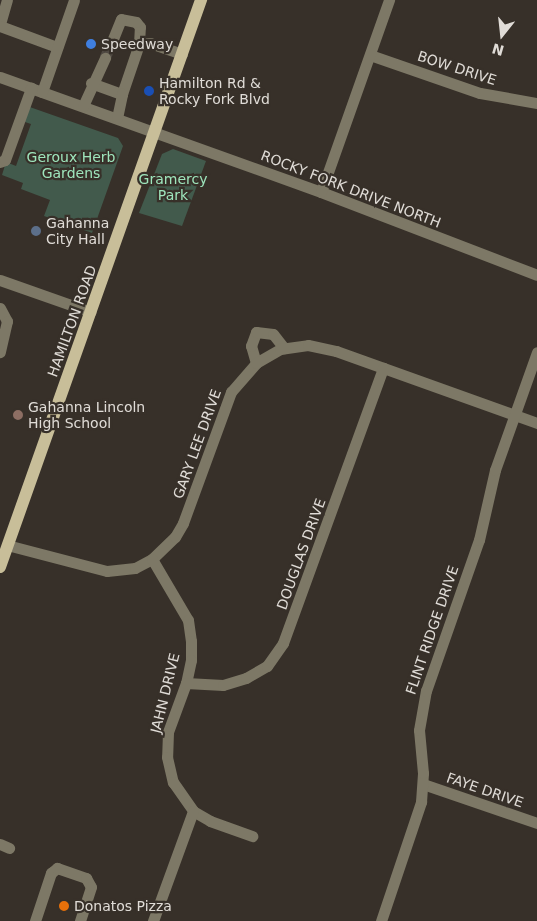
<!DOCTYPE html>
<style>
body{margin:0}
#map{position:relative;width:537px;height:921px;overflow:hidden;background:#373029;font-family:"DejaVu Sans",sans-serif}
div>[style]{position:absolute}
.green>*{inset:0;background:#425a4c}
.minor-tunnel>*{height:11px;margin-top:-5.5px;transform-origin:0;background:repeating-linear-gradient(90deg,#504a43 0 11px,transparent 0 16.5px)}
.minor>*{height:11px;margin:-5.5px;padding:0 5.5px;transform-origin:5.5px;border-radius:5.5px;background:#7d7866}
.major>*{height:12px;margin:-6px;padding:0 6px;transform-origin:6px;border-radius:6px;background:#c8be99}
.dots>*{width:14px;height:14px;translate:-50% -50%;box-sizing:border-box;border:2px solid #373029;border-radius:50%}
span{translate:-50% -50%;white-space:nowrap;text-align:center;line-height:1.15;-webkit-text-stroke:4.5px #373029;paint-order:stroke}
.poi-label{font-size:14px;color:#e0dcd7}
.left{translate:0 -50%;text-align:left}
.street-label{font-size:14px;color:#e0dcd7}
.park-label{font-size:14px;color:#9ee5bc}
.north{position:absolute;left:477px;top:10px;width:50px;height:50px;-webkit-text-stroke:4px #373029;paint-order:stroke;rotate:196deg;font-size:14px;font-weight:700;line-height:20px;text-align:center;color:#e0dcd7}
.north::after{content:'';display:block;margin:auto;width:18px;height:22px;background:#e0dcd7;clip-path:polygon(50% 0,100% 100%,50% 72%,0 100%)}
</style>
<div id="map">
<div class="green">
<i style="clip-path:polygon(24px 105px,118px 138px,123px 146px,92px 233px,44px 216px,50px 200px,21px 189px,23px 183px,2px 175px,6px 162px,16px 166px,31px 124px,19px 120px)"></i>
<i style="clip-path:polygon(173px 149px,206px 161px,182px 226px,139px 213px,162px 154px)"></i>
</div>
<div class="minor-tunnel">
<i style="left:105px;top:58px;width:21px;rotate:-67deg"></i>
</div>
<div class="minor">
<i style="left:0;top:24px;width:25px;rotate:-74deg"></i>
<i style="left:0;top:26px;width:61px;rotate:20.2deg"></i>
<i style="left:139px;top:44px;width:11px;rotate:-5deg"></i>
<i style="left:150px;top:43px;width:34px;rotate:19deg"></i>
<i style="left:370px;top:55px;width:116px;rotate:19.1deg"></i>
<i style="left:480px;top:93px;width:58px;rotate:10deg"></i>
<i style="left:0;top:77px;width:341px;rotate:19.7deg"></i>
<i style="left:321px;top:192px;width:231px;rotate:21deg"></i>
<i style="left:91px;top:83px;width:33px;rotate:20deg"></i>
<i style="left:122px;top:94px;width:53px;rotate:-71.2deg"></i>
<i style="left:139px;top:44px;width:17px;rotate:-87deg"></i>
<i style="left:140px;top:27px;width:6px;rotate:-129deg"></i>
<i style="left:136px;top:22px;width:15px;rotate:-169deg"></i>
<i style="left:121px;top:19px;width:22px;rotate:112deg"></i>
<i style="left:42px;top:92px;width:97px;rotate:-70.8deg"></i>
<i style="left:83px;top:106px;width:53px;rotate:-65.4deg"></i>
<i style="left:117px;top:118px;width:25px;rotate:-78deg"></i>
<i style="left:0;top:162px;width:5px;rotate:-22deg"></i>
<i style="left:5px;top:160px;width:77px;rotate:-70.1deg"></i>
<i style="left:321px;top:192px;width:204px;rotate:-70.5deg"></i>
<i style="left:0;top:280px;width:96px;rotate:19.4deg"></i>
<i style="left:0;top:308px;width:15px;rotate:62deg"></i>
<i style="left:7px;top:321px;width:32px;rotate:103deg"></i>
<i style="left:256px;top:363px;width:18px;rotate:-106deg"></i>
<i style="left:251px;top:346px;width:15px;rotate:-70deg"></i>
<i style="left:256px;top:332px;width:17px;rotate:7deg"></i>
<i style="left:273px;top:334px;width:18px;rotate:52deg"></i>
<i style="left:7px;top:545px;width:103px;rotate:14.6deg"></i>
<i style="left:107px;top:571px;width:28px;rotate:-6deg"></i>
<i style="left:135px;top:568px;width:19px;rotate:-28deg"></i>
<i style="left:152px;top:559px;width:32px;rotate:-44deg"></i>
<i style="left:175px;top:537px;width:16px;rotate:-60deg"></i>
<i style="left:183px;top:523px;width:140px;rotate:-69.9deg"></i>
<i style="left:231px;top:392px;width:38px;rotate:-49deg"></i>
<i style="left:256px;top:363px;width:28px;rotate:-30deg"></i>
<i style="left:280px;top:349px;width:28px;rotate:-8deg"></i>
<i style="left:308px;top:345px;width:29px;rotate:12deg"></i>
<i style="left:336px;top:351px;width:214px;rotate:19.7deg"></i>
<i style="left:152px;top:559px;width:71px;rotate:59.5deg"></i>
<i style="left:188px;top:620px;width:21px;rotate:82deg"></i>
<i style="left:191px;top:641px;width:19px;rotate:90deg"></i>
<i style="left:191px;top:660px;width:24px;rotate:102deg"></i>
<i style="left:186px;top:683px;width:52px;rotate:110.2deg"></i>
<i style="left:168px;top:732px;width:25px;rotate:92deg"></i>
<i style="left:167px;top:757px;width:26px;rotate:77deg"></i>
<i style="left:173px;top:782px;width:35px;rotate:55deg"></i>
<i style="left:193px;top:811px;width:20px;rotate:30deg"></i>
<i style="left:210px;top:821px;width:45px;rotate:19.7deg"></i>
<i style="left:186px;top:683px;width:37px;rotate:3deg"></i>
<i style="left:223px;top:685px;width:24px;rotate:-17deg"></i>
<i style="left:246px;top:678px;width:24px;rotate:-30deg"></i>
<i style="left:267px;top:666px;width:28px;rotate:-55deg"></i>
<i style="left:283px;top:643px;width:293px;rotate:-70deg"></i>
<i style="left:423px;top:784px;width:120px;rotate:18.9deg"></i>
<i style="left:0;top:844px;width:10px;rotate:24deg"></i>
<i style="left:35px;top:921px;width:51px;rotate:-71.6deg"></i>
<i style="left:51px;top:873px;width:8px;rotate:-40deg"></i>
<i style="left:57px;top:868px;width:31px;rotate:19deg"></i>
<i style="left:86px;top:878px;width:10px;rotate:61deg"></i>
<i style="left:91px;top:887px;width:36px;rotate:108deg"></i>
<i style="left:153px;top:921px;width:117px;rotate:-70deg"></i>
<i style="left:381px;top:921px;width:126px;rotate:-71.4deg"></i>
<i style="left:421px;top:802px;width:29px;rotate:-86deg"></i>
<i style="left:423px;top:773px;width:43px;rotate:-95.3deg"></i>
<i style="left:419px;top:730px;width:40px;rotate:-80deg"></i>
<i style="left:426px;top:691px;width:160px;rotate:-70.7deg"></i>
<i style="left:479px;top:540px;width:72px;rotate:-77.1deg"></i>
<i style="left:495px;top:470px;width:125px;rotate:-70.4deg"></i>
</div>
<div class="major">
<i style="left:0;top:567px;width:602px;rotate:-70.48deg"></i>
</div>
<div class="dots">
<i style="left:91px;top:44px;background:#3f7fe0"></i>
<i style="left:149px;top:91px;background:#1a4fb4"></i>
<i style="left:36px;top:231px;background:#5c6f8a"></i>
<i style="left:18px;top:415px;background:#8d6e63"></i>
<i style="left:64px;top:906px;background:#e8710a"></i>
</div>
<div class="poi-label">
<span class="left" style="left:101px;top:44px">Speedway</span>
<span class="left" style="left:159px;top:91px">Hamilton Rd &amp;<br>Rocky Fork Blvd</span>
<span class="left" style="left:46px;top:231px">Gahanna<br>City Hall</span>
<span class="left" style="left:28px;top:415px">Gahanna Lincoln<br>High School</span>
<span class="left" style="left:74px;top:906px">Donatos Pizza</span>
</div>
<div class="street-label">
<span style="left:457px;top:68px;rotate:18deg">BOW DRIVE</span>
<span style="left:351px;top:189px;rotate:21deg">ROCKY FORK DRIVE NORTH</span>
<span style="left:72px;top:321px;rotate:-70deg">HAMILTON ROAD</span>
<span style="left:197px;top:444px;rotate:-70deg">GARY LEE DRIVE</span>
<span style="left:301px;top:554px;rotate:-70deg">DOUGLAS DRIVE</span>
<span style="left:432px;top:630px;rotate:-71deg">FLINT RIDGE DRIVE</span>
<span style="left:165px;top:693px;rotate:-76deg">JAHN DRIVE</span>
<span style="left:485px;top:790px;rotate:19deg">FAYE DRIVE</span>
</div>
<div class="park-label">
<span style="left:71px;top:165px">Geroux Herb<br>Gardens</span>
<span style="left:173px;top:187px">Gramercy<br>Park</span>
</div>
<div class="north">N</div>
</div>
